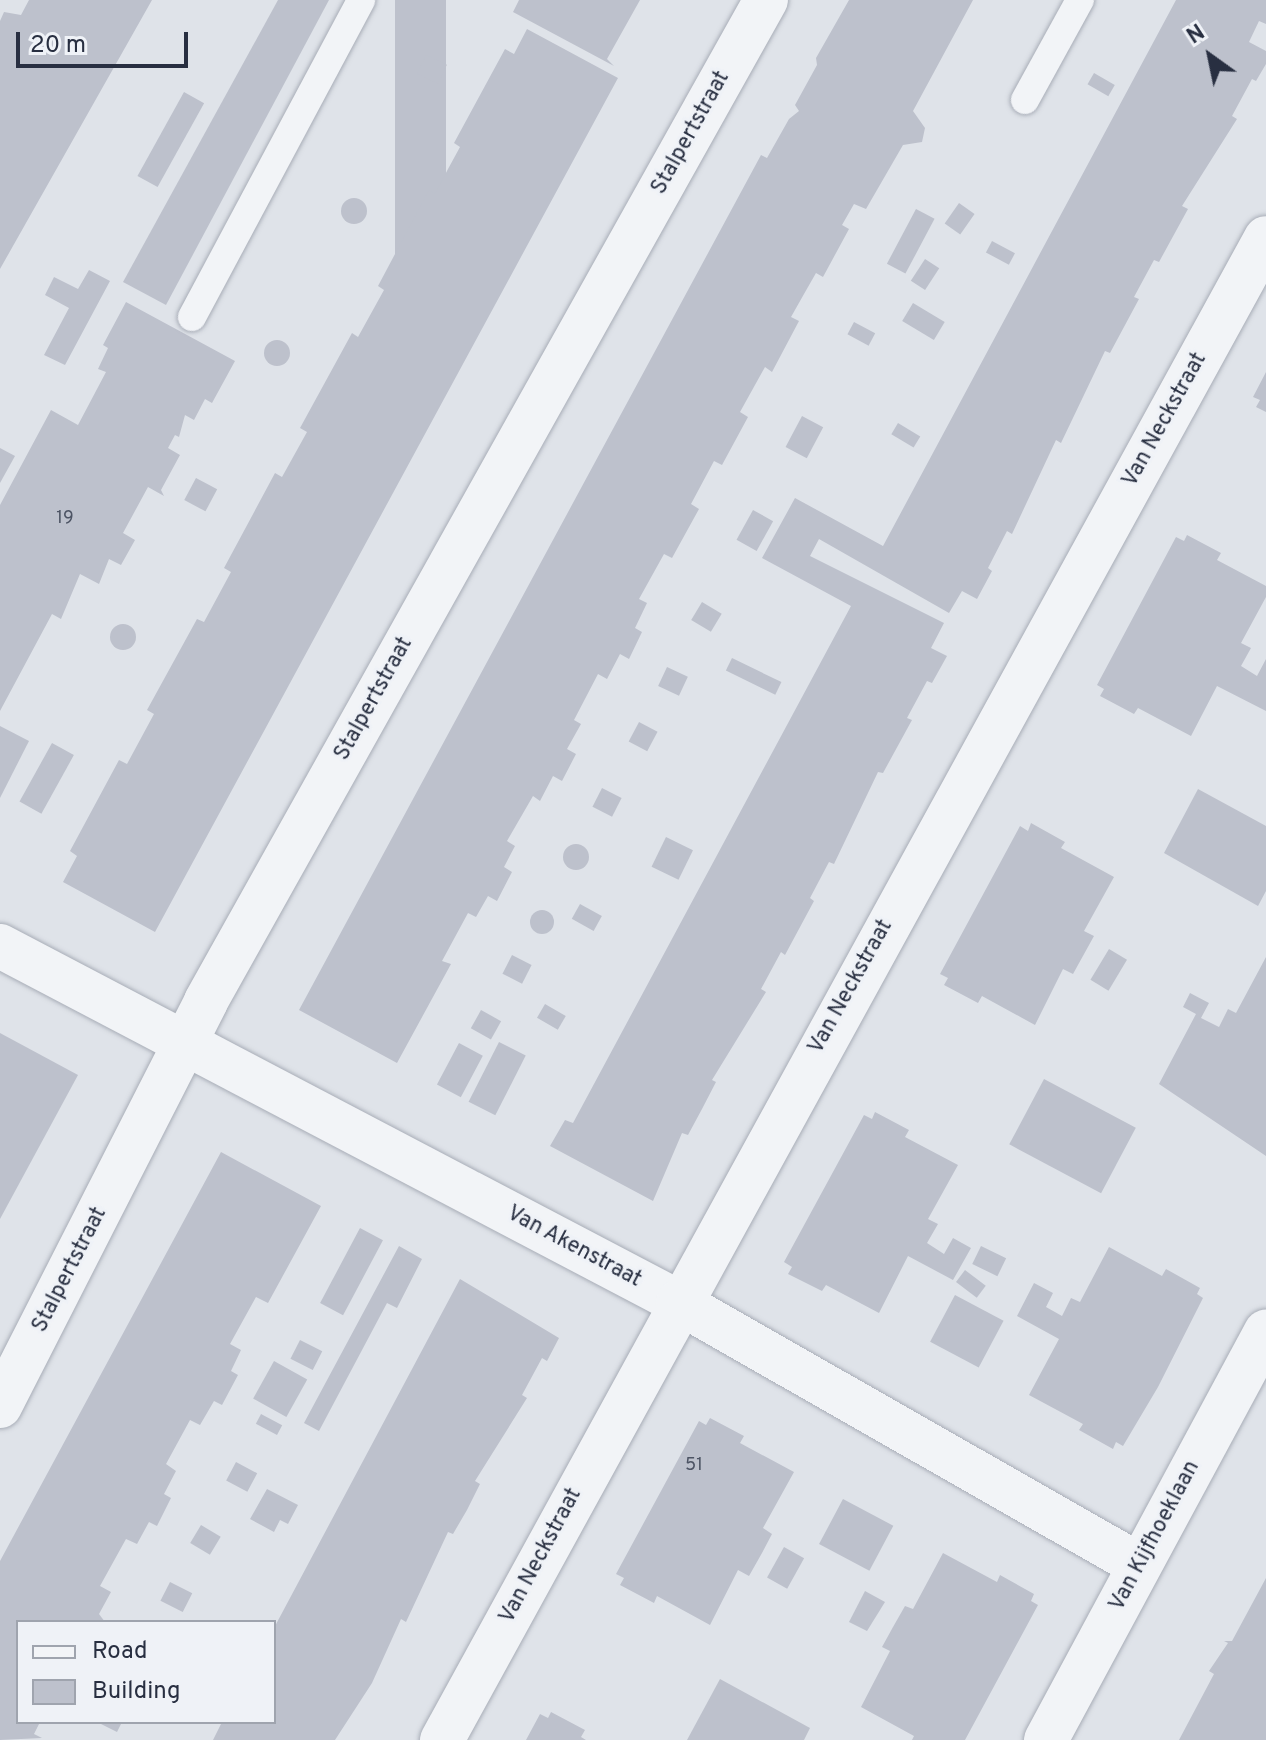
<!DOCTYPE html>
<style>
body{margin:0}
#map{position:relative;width:1266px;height:1740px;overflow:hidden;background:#dfe3e9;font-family:Overpass,sans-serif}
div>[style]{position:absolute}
.building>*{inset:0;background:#bdc1cc;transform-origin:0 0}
.round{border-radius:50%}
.roads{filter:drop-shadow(0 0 2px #a8adb7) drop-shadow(0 0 2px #a8adb7)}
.service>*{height:28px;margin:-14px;padding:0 14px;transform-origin:14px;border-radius:14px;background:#f2f4f7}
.minor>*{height:44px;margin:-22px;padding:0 22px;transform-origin:22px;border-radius:22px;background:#f2f4f7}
span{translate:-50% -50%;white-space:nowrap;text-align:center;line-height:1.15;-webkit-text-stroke:6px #eff2f7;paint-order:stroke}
.number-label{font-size:18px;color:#4d5464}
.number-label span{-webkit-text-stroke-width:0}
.street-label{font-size:22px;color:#282f41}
.legend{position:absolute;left:16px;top:1620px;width:260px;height:104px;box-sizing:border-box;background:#eff2f7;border:2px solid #9fa4ae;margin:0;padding:10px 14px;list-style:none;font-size:24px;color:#282f41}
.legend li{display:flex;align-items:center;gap:16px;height:40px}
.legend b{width:40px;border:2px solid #9fa4ae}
.north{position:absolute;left:1170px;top:16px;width:80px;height:80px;-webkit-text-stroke:6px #eff2f7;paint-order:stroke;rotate:327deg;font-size:22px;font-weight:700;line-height:32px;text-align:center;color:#282f41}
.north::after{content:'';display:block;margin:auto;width:28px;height:36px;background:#282f41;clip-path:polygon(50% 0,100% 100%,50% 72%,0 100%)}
.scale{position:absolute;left:16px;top:32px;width:172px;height:36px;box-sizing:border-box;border:4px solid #282f41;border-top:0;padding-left:10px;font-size:24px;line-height:28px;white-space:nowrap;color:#282f41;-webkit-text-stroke:6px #eff2f7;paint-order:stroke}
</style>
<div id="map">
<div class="building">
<i style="clip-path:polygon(29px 0,152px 0,0 269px,0 21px,4px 12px,21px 15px)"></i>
<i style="clip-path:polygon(278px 0,329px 0,166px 305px,123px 282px)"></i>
<i style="left:395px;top:0;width:51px;height:377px"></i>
<i style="clip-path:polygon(519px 0,640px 0,607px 59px,614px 66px,513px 12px)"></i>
<i style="clip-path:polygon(849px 0,973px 0,913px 111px,925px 128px,922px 142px,903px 145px,866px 209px,854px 204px,842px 225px,849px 229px,823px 277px,816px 273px,804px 294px,791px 317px,799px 321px,772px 372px,765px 367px,740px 412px,748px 417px,722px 465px,714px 461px,691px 504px,699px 509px,672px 558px,664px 554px,639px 599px,647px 603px,635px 628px,642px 632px,629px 659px,620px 654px,607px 679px,598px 674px,574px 720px,581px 724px,567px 749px,576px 754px,562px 781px,553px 776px,540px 801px,533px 796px,507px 841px,515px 846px,504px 867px,512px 872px,497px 901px,488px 896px,476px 917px,468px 913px,442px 961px,451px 964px,397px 1063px,299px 1010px,761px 155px,767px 158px,789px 119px,799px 111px,795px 105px,817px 65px,816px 58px)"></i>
<i style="clip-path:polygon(1176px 0,1266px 0,1266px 24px,1259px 21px,1249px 42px,1266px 51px,1266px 64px,1256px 81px,1252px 79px,1232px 116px,1237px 119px,1182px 206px,1188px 209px,1159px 262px,1154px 260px,1134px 297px,1139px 299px,1110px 353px,1105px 351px,1061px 443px,1056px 440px,1012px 534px,1007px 531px,988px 568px,992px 571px,977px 599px,962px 591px,949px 613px,819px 539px,810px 556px,944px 623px,931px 648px,947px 656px,932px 683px,927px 681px,907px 718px,912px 720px,883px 773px,878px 772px,834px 864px,829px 862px,810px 898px,814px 901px,785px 955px,781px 952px,761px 989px,766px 992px,712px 1080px,716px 1082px,702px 1109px,688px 1135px,682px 1133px,653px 1201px,550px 1146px,565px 1120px,573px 1123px,851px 606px,762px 558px,795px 498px,883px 546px)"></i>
<i style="clip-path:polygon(527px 29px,618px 78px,155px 932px,63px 882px,77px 856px,70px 851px,119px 760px,127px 764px,154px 714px,147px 710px,197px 619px,204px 622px,231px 572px,224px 568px,275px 473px,282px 477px,307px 432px,300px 428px,352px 333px,358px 337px,384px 290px,378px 286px,429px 190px,435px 194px,448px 169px,460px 147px,454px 143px,505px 49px,514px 54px)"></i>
<i style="left:426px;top:55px;width:23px;height:21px;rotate:25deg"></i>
<i style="left:1094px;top:73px;width:24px;height:13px;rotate:30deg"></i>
<i style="left:184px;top:92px;width:23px;height:96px;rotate:29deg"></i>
<i class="round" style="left:341px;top:198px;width:26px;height:26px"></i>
<i style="left:959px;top:203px;width:19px;height:25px;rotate:35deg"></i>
<i style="left:916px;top:209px;width:21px;height:62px;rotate:28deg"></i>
<i style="left:992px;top:241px;width:26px;height:13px;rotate:28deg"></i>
<i style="left:925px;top:259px;width:17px;height:26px;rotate:33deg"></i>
<i style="clip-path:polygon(89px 270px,110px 281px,65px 365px,44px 355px,69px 308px,45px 295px,54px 277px,78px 289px)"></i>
<i style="clip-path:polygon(126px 302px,235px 361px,212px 403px,205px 399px,194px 420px,185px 415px,179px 437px,175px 435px,168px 448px,180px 455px,161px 490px,164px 496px,148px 487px,123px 533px,135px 540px,121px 565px,109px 559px,99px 584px,80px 574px,61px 619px,52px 614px,0 711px,0 505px,51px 410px,78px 425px,106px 372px,98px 369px,108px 348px,103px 345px)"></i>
<i style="left:913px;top:303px;width:37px;height:21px;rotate:31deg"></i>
<i style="left:854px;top:322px;width:24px;height:14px;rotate:28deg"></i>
<i class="round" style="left:264px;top:340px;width:26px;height:26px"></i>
<i style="clip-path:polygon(1266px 372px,1266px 412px,1256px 407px,1260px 400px,1253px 397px)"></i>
<i style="left:802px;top:416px;width:24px;height:35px;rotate:28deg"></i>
<i style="left:898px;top:423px;width:26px;height:13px;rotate:31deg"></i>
<i style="clip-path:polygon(0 448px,15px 456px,0 483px)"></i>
<i style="left:196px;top:478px;width:24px;height:25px;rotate:28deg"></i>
<i style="left:753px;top:510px;width:23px;height:34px;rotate:29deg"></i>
<i style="clip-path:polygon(1187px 535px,1221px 553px,1217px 560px,1266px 586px,1266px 597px,1241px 643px,1251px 648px,1241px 666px,1257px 676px,1266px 659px,1266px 711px,1217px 686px,1191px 736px,1138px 708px,1134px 714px,1100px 696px,1104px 689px,1097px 685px,1176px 537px,1184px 541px)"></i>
<i style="left:702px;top:602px;width:23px;height:21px;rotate:31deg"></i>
<i class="round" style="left:110px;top:624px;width:26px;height:26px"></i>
<i style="left:732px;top:658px;width:55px;height:14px;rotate:26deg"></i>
<i style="left:667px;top:667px;width:23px;height:21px;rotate:25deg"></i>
<i style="left:639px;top:722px;width:21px;height:22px;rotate:28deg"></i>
<i style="clip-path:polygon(0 726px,29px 741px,0 798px)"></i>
<i style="left:52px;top:743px;width:25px;height:67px;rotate:29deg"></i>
<i style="left:602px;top:788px;width:22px;height:21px;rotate:27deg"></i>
<i style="clip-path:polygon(1198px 789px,1266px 826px,1266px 891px,1258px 906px,1164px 853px)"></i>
<i style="clip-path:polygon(1031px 823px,1065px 842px,1061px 848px,1114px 877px,1084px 931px,1094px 936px,1073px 974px,1063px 969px,1035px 1025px,982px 996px,978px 1003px,944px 985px,948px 978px,940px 974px,1020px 826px,1028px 831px)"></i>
<i style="left:666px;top:837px;width:30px;height:33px;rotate:26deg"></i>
<i class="round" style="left:563px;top:844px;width:26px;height:26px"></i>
<i style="left:580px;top:904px;width:25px;height:17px;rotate:29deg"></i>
<i class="round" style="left:530px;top:910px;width:24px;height:24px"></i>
<i style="left:1109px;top:949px;width:21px;height:36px;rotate:31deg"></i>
<i style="left:512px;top:955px;width:22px;height:21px;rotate:27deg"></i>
<i style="clip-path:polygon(1266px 957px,1266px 1156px,1159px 1084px,1196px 1014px,1183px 1007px,1190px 993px,1209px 1003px,1201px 1018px,1219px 1027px,1228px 1009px,1236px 1013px)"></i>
<i style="left:545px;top:1004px;width:24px;height:16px;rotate:30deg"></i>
<i style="left:481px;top:1010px;width:23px;height:21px;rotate:29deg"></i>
<i style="clip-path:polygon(0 1033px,78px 1075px,0 1219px)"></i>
<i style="left:499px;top:1042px;width:30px;height:67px;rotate:27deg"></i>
<i style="left:459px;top:1043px;width:27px;height:47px;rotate:28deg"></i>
<i style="left:1044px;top:1079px;width:104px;height:74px;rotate:28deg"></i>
<i style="clip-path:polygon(875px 1112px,909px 1130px,905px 1137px,958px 1165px,928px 1219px,938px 1224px,927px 1243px,944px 1254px,953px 1238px,971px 1248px,953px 1280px,908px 1256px,879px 1313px,826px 1285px,822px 1291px,788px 1274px,792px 1267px,784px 1262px,864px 1115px,872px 1119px)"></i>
<i style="clip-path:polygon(221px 1152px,321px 1206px,268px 1303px,256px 1297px,230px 1344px,241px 1350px,231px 1371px,238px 1375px,222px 1405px,214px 1401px,200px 1425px,190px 1420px,166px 1464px,176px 1471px,164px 1494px,171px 1498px,157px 1526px,149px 1522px,137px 1544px,126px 1539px,100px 1586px,111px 1592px,99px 1614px,105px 1622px,18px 1622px,18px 1722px,40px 1722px,34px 1734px,42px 1738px,0 1740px,0 1561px)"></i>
<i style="left:360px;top:1228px;width:26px;height:85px;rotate:28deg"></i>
<i style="clip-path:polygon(399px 1246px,422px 1259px,397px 1308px,387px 1303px,319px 1431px,304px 1423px)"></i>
<i style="left:981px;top:1246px;width:28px;height:20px;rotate:26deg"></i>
<i style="clip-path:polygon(1109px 1247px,1162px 1276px,1166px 1269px,1200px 1288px,1197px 1294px,1203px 1298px,1158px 1387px,1123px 1446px,1116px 1442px,1113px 1449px,1079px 1430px,1083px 1424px,1029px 1395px,1059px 1339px,1017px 1316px,1034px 1283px,1053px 1293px,1046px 1307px,1062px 1316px,1071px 1298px,1080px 1302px)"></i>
<i style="left:965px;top:1270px;width:26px;height:15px;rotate:37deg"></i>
<i style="clip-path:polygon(460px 1279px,559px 1338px,547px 1361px,542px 1358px,522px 1395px,527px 1398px,475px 1481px,480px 1484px,467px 1510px,453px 1534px,448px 1532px,406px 1622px,401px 1619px,372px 1683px,335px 1740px,213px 1740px,222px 1722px,274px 1722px,274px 1628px)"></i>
<i style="left:955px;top:1295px;width:55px;height:53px;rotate:28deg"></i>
<i style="left:300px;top:1340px;width:25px;height:21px;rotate:27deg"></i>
<i style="left:274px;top:1361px;width:38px;height:43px;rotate:29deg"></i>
<i style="left:261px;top:1414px;width:24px;height:11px;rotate:28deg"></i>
<i style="clip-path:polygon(710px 1418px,744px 1436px,740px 1443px,794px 1472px,763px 1528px,772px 1534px,762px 1553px,749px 1576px,738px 1570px,710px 1625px,657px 1596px,654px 1603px,620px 1585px,624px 1578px,616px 1574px,699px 1421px,706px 1425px)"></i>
<i style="left:236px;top:1462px;width:24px;height:21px;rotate:28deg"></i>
<i style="clip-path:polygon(267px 1489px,298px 1505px,288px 1524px,280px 1520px,274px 1532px,250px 1519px)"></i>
<i style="left:843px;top:1499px;width:57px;height:51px;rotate:28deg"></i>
<i style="left:201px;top:1525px;width:23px;height:21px;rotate:31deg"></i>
<i style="left:784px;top:1547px;width:23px;height:35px;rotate:29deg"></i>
<i style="clip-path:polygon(943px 1553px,997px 1582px,1000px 1575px,1034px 1594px,1031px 1601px,1038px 1605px,965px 1740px,912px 1740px,914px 1736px,861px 1707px,890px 1651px,882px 1647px,893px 1627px,905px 1606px,913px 1609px)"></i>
<i style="clip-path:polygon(1266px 1578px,1266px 1740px,1179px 1740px,1214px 1674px,1209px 1671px,1228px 1643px,1224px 1641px,1232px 1641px)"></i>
<i style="left:170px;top:1582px;width:25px;height:21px;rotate:27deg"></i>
<i style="clip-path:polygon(865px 1591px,885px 1602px,867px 1631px,849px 1622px)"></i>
<i style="clip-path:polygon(720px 1679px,810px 1728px,804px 1740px,687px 1740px)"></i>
<i style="clip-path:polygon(551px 1712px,585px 1730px,581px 1737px,586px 1740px,526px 1740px,540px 1714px,548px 1718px)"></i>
<i style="clip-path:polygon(97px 1722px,122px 1722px,117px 1732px)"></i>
</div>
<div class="roads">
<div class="service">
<i style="left:1025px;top:100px;width:114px;rotate:-61.2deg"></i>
<i style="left:192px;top:317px;width:359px;rotate:-61.9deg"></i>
</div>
<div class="minor">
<i style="left:0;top:946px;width:766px;rotate:27.7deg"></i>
<i style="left:678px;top:1302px;width:531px;rotate:29.7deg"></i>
<i style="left:0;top:1406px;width:454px;rotate:-63deg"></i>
<i style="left:206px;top:1001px;width:1147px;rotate:-60.78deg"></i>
<i style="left:442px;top:1740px;width:1713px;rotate:-61.25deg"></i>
<i style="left:1046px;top:1740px;width:464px;rotate:-61.7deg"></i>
</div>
</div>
<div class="number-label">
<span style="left:65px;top:519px">19</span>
<span style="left:694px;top:1466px">51</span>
</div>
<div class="street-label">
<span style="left:691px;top:133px;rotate:-61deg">Stalpertstraat</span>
<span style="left:1165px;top:420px;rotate:-61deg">Van Neckstraat</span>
<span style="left:374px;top:699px;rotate:-61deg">Stalpertstraat</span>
<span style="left:851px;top:987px;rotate:-61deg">Van Neckstraat</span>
<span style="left:574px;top:1247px;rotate:28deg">Van Akenstraat</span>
<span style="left:70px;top:1270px;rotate:-63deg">Stalpertstraat</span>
<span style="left:1155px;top:1536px;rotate:-62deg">Van Kijfhoeklaan</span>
<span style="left:541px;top:1556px;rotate:-62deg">Van Neckstraat</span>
</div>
<ul class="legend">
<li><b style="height:10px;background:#f2f4f7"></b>Road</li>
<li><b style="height:22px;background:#bdc1cc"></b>Building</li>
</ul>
<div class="north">N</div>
<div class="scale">20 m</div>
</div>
